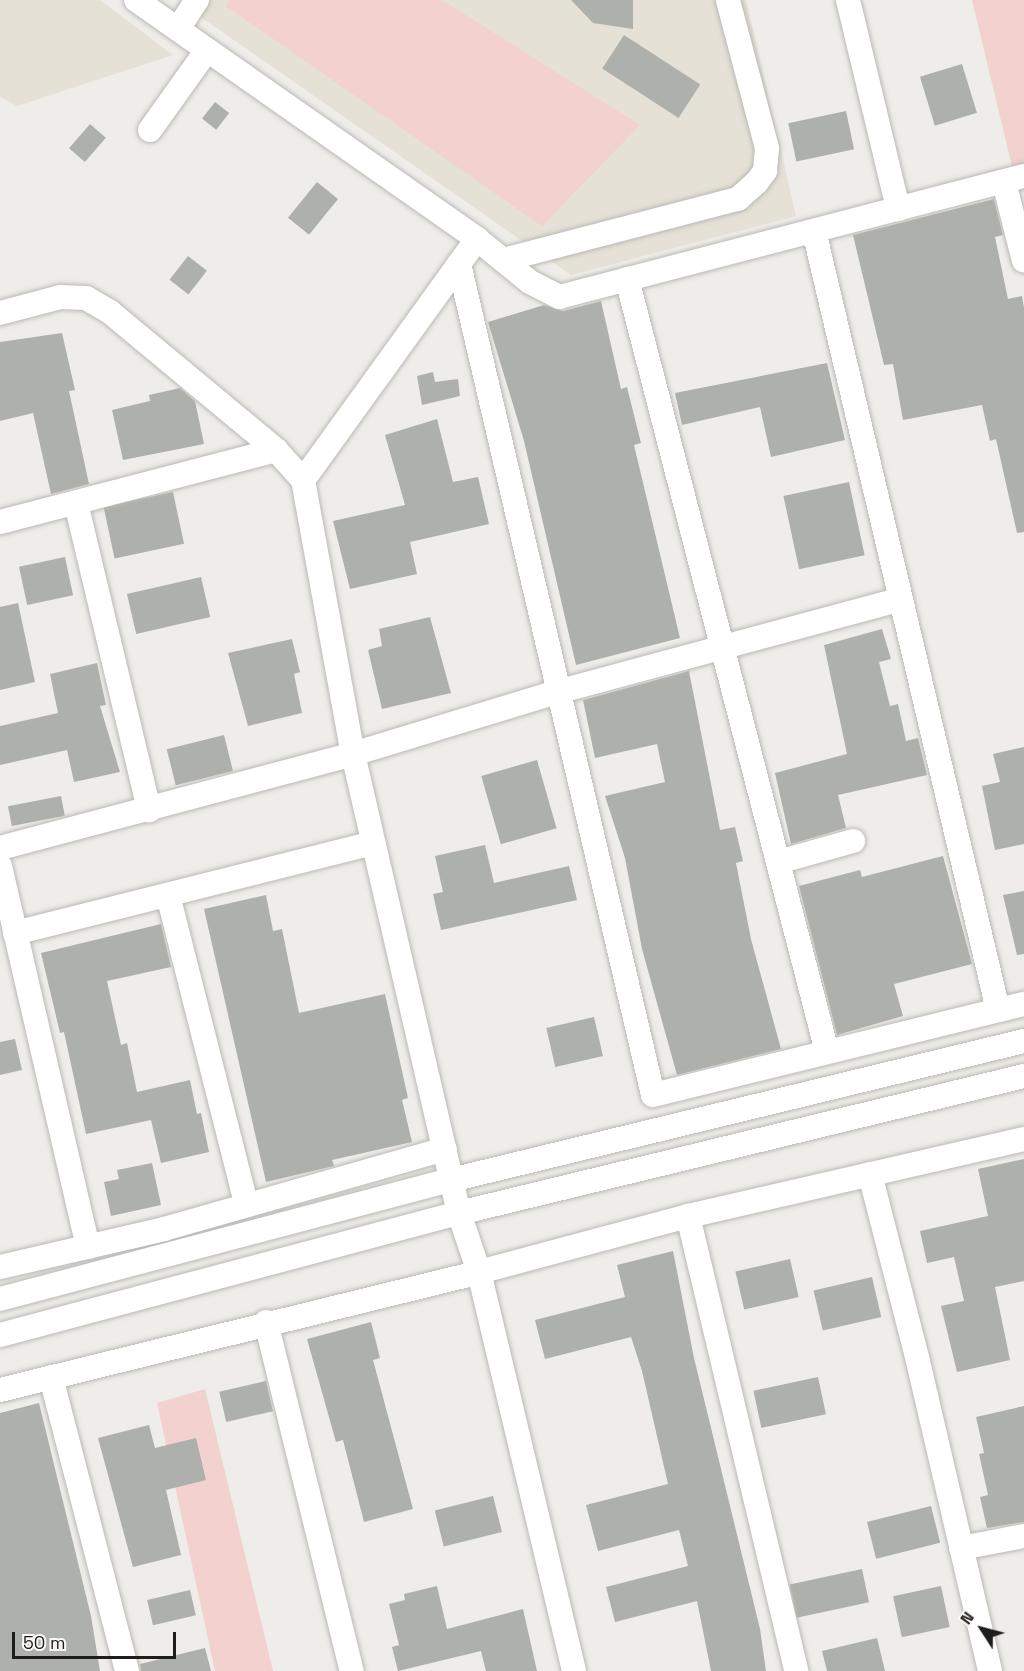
<!DOCTYPE html>
<style>
body{margin:0}
#map{position:relative;width:1024px;height:1671px;overflow:hidden;background:#eeede9;font-family:"Space Grotesk",sans-serif}
div>[style]{position:absolute}
.built>*{inset:0;background:#e5e1d6}
.green>*{inset:0;background:#f2d1ce}
.building>*{inset:0;background:#aeb0ac;transform-origin:0 0}
.roads{filter:drop-shadow(0 0 2px #bab9b5) drop-shadow(0 0 2px #bab9b5)}
.minor>*{height:24px;margin:-12px;padding:0 12px;transform-origin:12px;border-radius:12px;background:#fff}
span{translate:-50% -50%;white-space:nowrap;text-align:center;line-height:1.15;-webkit-text-stroke:6px #fbfaf6;paint-order:stroke}
.north{position:absolute;left:952px;top:1599px;width:60px;height:60px;-webkit-text-stroke:4px #fbfaf6;paint-order:stroke;rotate:306deg;font-size:16px;font-weight:700;line-height:24px;text-align:center;color:#1e1d1c}
.north::after{content:'';display:block;margin:auto;width:21px;height:27px;background:#1e1d1c;clip-path:polygon(50% 0,100% 100%,50% 72%,0 100%)}
.scale{position:absolute;left:12px;top:1632px;width:164px;height:27px;box-sizing:border-box;border:3px solid #1e1d1c;border-top:0;padding-left:8px;font-size:18px;line-height:21px;white-space:nowrap;color:#1e1d1c;-webkit-text-stroke:4px #fbfaf6;paint-order:stroke}
</style>
<div id="map">
<div class="built">
<i style="clip-path:polygon(0 0,100px 0,173px 55px,17px 106px,0 97px)"></i>
<i style="clip-path:polygon(189px 0,746px 0,796px 216px,571px 275px,185px 6px)"></i>
</div>
<div class="green">
<i style="clip-path:polygon(229px 0,442px 0,640px 125px,542px 226px,226px 6px)"></i>
<i style="clip-path:polygon(972px 0,1024px 0,1024px 175px,1015px 179px)"></i>
<i style="clip-path:polygon(205px 1389px,273px 1671px,215px 1671px,157px 1403px)"></i>
</div>
<div class="building">
<i style="clip-path:polygon(571px 0,633px 0,633px 29px,593px 23px)"></i>
<i style="left:624px;top:35px;width:91px;height:40px;rotate:33deg"></i>
<i style="left:962px;top:64px;width:51px;height:44px;rotate:73deg"></i>
<i style="left:215px;top:102px;width:18px;height:21px;rotate:38deg"></i>
<i style="left:846px;top:111px;width:39px;height:59px;rotate:78deg"></i>
<i style="left:90px;top:124px;width:21px;height:32px;rotate:41deg"></i>
<i style="left:317px;top:182px;width:27px;height:46px;rotate:39deg"></i>
<i style="clip-path:polygon(994px 199px,1003px 235px,995px 237px,1008px 299px,1022px 296px,1024px 308px,1024px 532px,1017px 533px,996px 439px,990px 441px,982px 405px,903px 420px,893px 364px,884px 365px,853px 235px)"></i>
<i style="left:188px;top:256px;width:24px;height:30px;rotate:38deg"></i>
<i style="clip-path:polygon(601px 301px,621px 389px,627px 387px,641px 443px,634px 445px,680px 638px,576px 665px,524px 441px,488px 322px,544px 305px,563px 311px)"></i>
<i style="clip-path:polygon(62px 333px,75px 390px,69px 391px,89px 484px,51px 494px,33px 413px,0 421px,0 342px)"></i>
<i style="clip-path:polygon(827px 363px,845px 440px,771px 457px,760px 407px,682px 425px,675px 393px)"></i>
<i style="clip-path:polygon(433px 372px,435px 382px,458px 379px,460px 396px,422px 405px,417px 376px)"></i>
<i style="clip-path:polygon(180px 388px,195px 401px,204px 444px,123px 460px,112px 410px,150px 401px,149px 395px)"></i>
<i style="clip-path:polygon(437px 419px,453px 482px,478px 477px,489px 524px,410px 542px,417px 574px,350px 589px,333px 521px,405px 505px,385px 435px)"></i>
<i style="left:849px;top:482px;width:75px;height:67px;rotate:78deg"></i>
<i style="left:173px;top:492px;width:53px;height:71px;rotate:78deg"></i>
<i style="left:65px;top:557px;width:39px;height:47px;rotate:78deg"></i>
<i style="left:201px;top:577px;width:41px;height:76px;rotate:77deg"></i>
<i style="clip-path:polygon(18px 603px,35px 682px,0 690px,0 607px)"></i>
<i style="clip-path:polygon(430px 617px,451px 693px,382px 709px,368px 650px,382px 646px,379px 629px)"></i>
<i style="clip-path:polygon(882px 629px,891px 659px,879px 662px,890px 706px,898px 704px,906px 741px,918px 738px,927px 775px,838px 795px,846px 828px,791px 844px,775px 773px,847px 754px,824px 645px)"></i>
<i style="clip-path:polygon(292px 639px,300px 672px,294px 674px,302px 713px,248px 726px,228px 653px)"></i>
<i style="clip-path:polygon(97px 663px,106px 705px,100px 706px,120px 772px,74px 782px,67px 750px,0 765px,0 726px,58px 713px,50px 674px)"></i>
<i style="clip-path:polygon(689px 671px,720px 830px,735px 827px,743px 861px,736px 863px,751px 939px,781px 1049px,677px 1075px,642px 949px,625px 858px,605px 796px,665px 782px,657px 744px,595px 758px,583px 700px)"></i>
<i style="left:224px;top:735px;width:37px;height:59px;rotate:76deg"></i>
<i style="clip-path:polygon(1024px 747px,1024px 844px,995px 850px,982px 786px,1000px 782px,993px 754px)"></i>
<i style="left:537px;top:760px;width:71px;height:58px;rotate:74deg"></i>
<i style="left:61px;top:796px;width:20px;height:54px;rotate:79deg"></i>
<i style="clip-path:polygon(485px 845px,494px 883px,569px 866px,577px 900px,441px 930px,433px 894px,443px 892px,435px 856px)"></i>
<i style="clip-path:polygon(943px 856px,972px 964px,894px 984px,903px 1016px,837px 1035px,799px 886px,860px 870px,862px 877px)"></i>
<i style="clip-path:polygon(1024px 891px,1024px 954px,1017px 955px,1003px 895px)"></i>
<i style="clip-path:polygon(266px 895px,273px 931px,282px 929px,299px 1013px,385px 994px,408px 1098px,402px 1100px,412px 1142px,332px 1160px,334px 1166px,266px 1182px,204px 909px)"></i>
<i style="clip-path:polygon(161px 924px,171px 967px,107px 981px,121px 1045px,127px 1043px,137px 1092px,190px 1080px,197px 1114px,201px 1113px,209px 1152px,161px 1163px,151px 1120px,86px 1134px,64px 1032px,60px 1033px,41px 953px)"></i>
<i style="left:594px;top:1017px;width:40px;height:49px;rotate:77deg"></i>
<i style="clip-path:polygon(15px 1039px,22px 1070px,0 1075px,0 1042px)"></i>
<i style="clip-path:polygon(1024px 1159px,1024px 1281px,995px 1287px,1010px 1360px,957px 1372px,941px 1306px,964px 1301px,954px 1257px,927px 1263px,920px 1231px,988px 1216px,978px 1169px)"></i>
<i style="clip-path:polygon(152px 1163px,161px 1205px,111px 1216px,104px 1182px,119px 1179px,117px 1170px)"></i>
<i style="clip-path:polygon(673px 1251px,694px 1358px,760px 1629px,766px 1671px,711px 1671px,697px 1601px,615px 1622px,606px 1587px,688px 1566px,679px 1530px,598px 1551px,586px 1505px,668px 1484px,642px 1371px,631px 1337px,545px 1359px,535px 1320px,625px 1297px,617px 1265px)"></i>
<i style="left:790px;top:1259px;width:39px;height:56px;rotate:77deg"></i>
<i style="left:872px;top:1277px;width:41px;height:60px;rotate:77deg"></i>
<i style="clip-path:polygon(371px 1322px,380px 1358px,373px 1360px,413px 1509px,364px 1522px,343px 1440px,336px 1442px,307px 1339px)"></i>
<i style="left:818px;top:1377px;width:38px;height:66px;rotate:78deg"></i>
<i style="left:266px;top:1381px;width:31px;height:48px;rotate:77deg"></i>
<i style="clip-path:polygon(39px 1403px,91px 1616px,100px 1671px,0 1671px,0 1413px)"></i>
<i style="clip-path:polygon(1024px 1406px,1024px 1522px,987px 1528px,980px 1497px,988px 1495px,979px 1454px,984px 1453px,976px 1417px)"></i>
<i style="clip-path:polygon(149px 1425px,155px 1448px,196px 1438px,206px 1480px,166px 1490px,181px 1555px,133px 1567px,98px 1438px)"></i>
<i style="left:493px;top:1496px;width:37px;height:60px;rotate:76deg"></i>
<i style="left:931px;top:1506px;width:38px;height:66px;rotate:76deg"></i>
<i style="left:862px;top:1569px;width:34px;height:74px;rotate:78deg"></i>
<i style="clip-path:polygon(437px 1586px,447px 1629px,523px 1609px,537px 1671px,486px 1671px,481px 1651px,398px 1671px,392px 1647px,399px 1645px,389px 1604px,405px 1600px,404px 1594px)"></i>
<i style="left:941px;top:1586px;width:42px;height:49px;rotate:78deg"></i>
<i style="left:190px;top:1590px;width:26px;height:44px;rotate:77deg"></i>
<i style="clip-path:polygon(877px 1638px,885px 1671px,827px 1671px,822px 1651px)"></i>
<i style="clip-path:polygon(205px 1648px,211px 1671px,141px 1671px,140px 1664px)"></i>
</div>
<div class="roads">
<div class="minor">
<i style="left:136px;top:0;width:416px;rotate:35deg"></i>
<i style="left:477px;top:239px;width:68px;rotate:39.1deg"></i>
<i style="left:530px;top:282px;width:33px;rotate:27deg"></i>
<i style="left:559px;top:297px;width:480px;rotate:-14.6deg"></i>
<i style="left:848px;top:0;width:215px;rotate:76.5deg"></i>
<i style="left:178px;top:29px;width:35px;rotate:-57deg"></i>
<i style="left:150px;top:130px;width:98px;rotate:-54.5deg"></i>
<i style="left:1004px;top:182px;width:81px;rotate:75.8deg"></i>
<i style="left:814px;top:231px;width:800px;rotate:76.71deg"></i>
<i style="left:477px;top:239px;width:297px;rotate:125.8deg"></i>
<i style="left:303px;top:480px;width:279px;rotate:79.7deg"></i>
<i style="left:353px;top:754px;width:471px;rotate:77deg"></i>
<i style="left:459px;top:1213px;width:62px;rotate:71.3deg"></i>
<i style="left:479px;top:1272px;width:410px;rotate:76.6deg"></i>
<i style="left:503px;top:260px;width:243px;rotate:-14.6deg"></i>
<i style="left:738px;top:199px;width:25px;rotate:-42deg"></i>
<i style="left:757px;top:182px;width:14px;rotate:-54deg"></i>
<i style="left:765px;top:171px;width:23px;rotate:-85deg"></i>
<i style="left:767px;top:148px;width:153px;rotate:-104.8deg"></i>
<i style="left:459px;top:264px;width:853px;rotate:76.86deg"></i>
<i style="left:653px;top:1095px;width:382px;rotate:-13.8deg"></i>
<i style="left:627px;top:279px;width:798px;rotate:75.49deg"></i>
<i style="left:0;top:313px;width:62px;rotate:-14.9deg"></i>
<i style="left:60px;top:297px;width:26px;rotate:2deg"></i>
<i style="left:86px;top:298px;width:28px;rotate:30deg"></i>
<i style="left:110px;top:312px;width:216px;rotate:39.7deg"></i>
<i style="left:276px;top:450px;width:40px;rotate:48deg"></i>
<i style="left:76px;top:503px;width:316px;rotate:76.6deg"></i>
<i style="left:0;top:522px;width:285px;rotate:-14.6deg"></i>
<i style="left:0;top:848px;width:365px;rotate:-14.9deg"></i>
<i style="left:353px;top:754px;width:213px;rotate:-16.9deg"></i>
<i style="left:557px;top:692px;width:356px;rotate:-15.1deg"></i>
<i style="left:778px;top:862px;width:78px;rotate:-15.6deg"></i>
<i style="left:0;top:866px;width:391px;rotate:77deg"></i>
<i style="left:168px;top:895px;width:319px;rotate:75.8deg"></i>
<i style="left:15px;top:933px;width:369px;rotate:-14.1deg"></i>
<i style="left:870px;top:1174px;width:189px;rotate:75.6deg"></i>
<i style="left:917px;top:1357px;width:322px;rotate:76.9deg"></i>
<i style="left:688px;top:1216px;width:468px;rotate:76.6deg"></i>
<i style="left:0;top:1267px;width:168px;rotate:-13deg"></i>
<i style="left:164px;top:1229px;width:292px;rotate:-15.9deg"></i>
<i style="left:0;top:1299px;width:466px;rotate:-14.8deg"></i>
<i style="left:451px;top:1180px;width:590px;rotate:-13.64deg"></i>
<i style="left:266px;top:1322px;width:359px;rotate:76.2deg"></i>
<i style="left:0;top:1335px;width:475px;rotate:-14.9deg"></i>
<i style="left:459px;top:1213px;width:581px;rotate:-13.63deg"></i>
<i style="left:51px;top:1377px;width:304px;rotate:75.5deg"></i>
<i style="left:0;top:1390px;width:493px;rotate:-13.8deg"></i>
<i style="left:479px;top:1272px;width:216px;rotate:-15deg"></i>
<i style="left:688px;top:1216px;width:345px;rotate:-12.9deg"></i>
<i style="left:961px;top:1548px;width:64px;rotate:-10.8deg"></i>
</div>
</div>
<div class="north">N</div>
<div class="scale">50 m</div>
</div>
